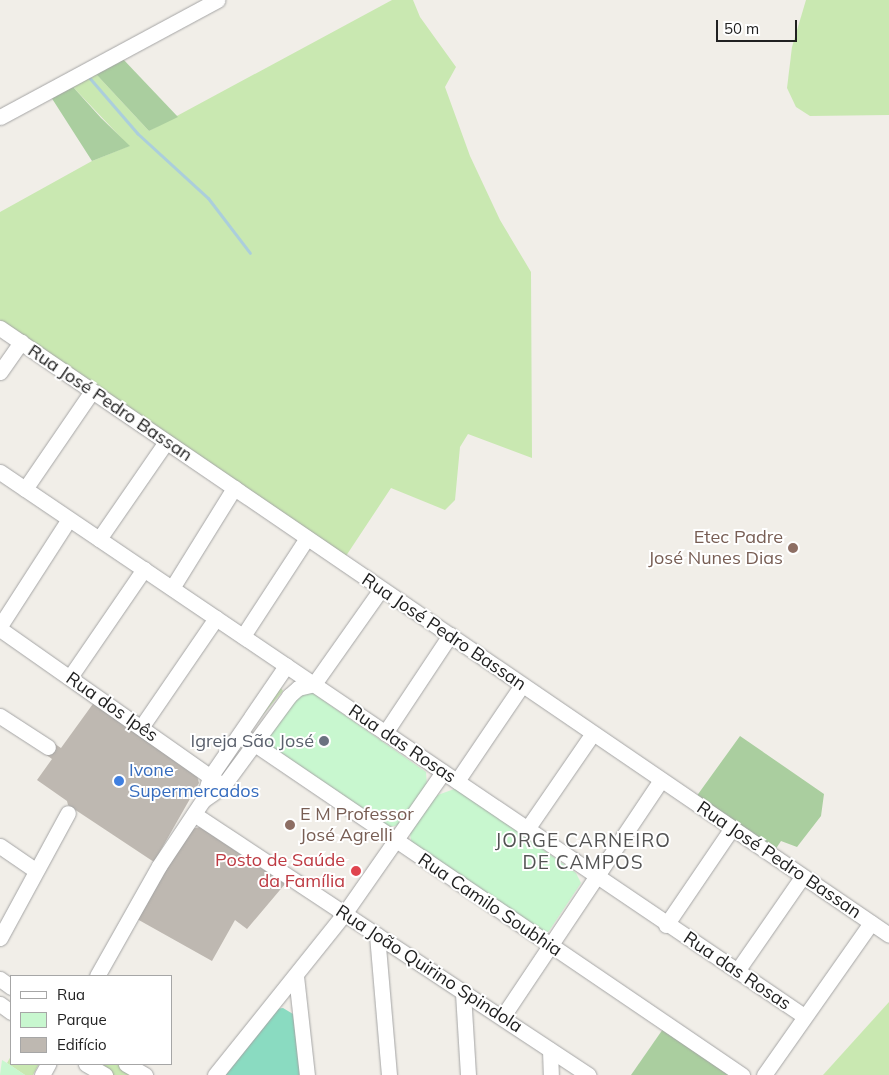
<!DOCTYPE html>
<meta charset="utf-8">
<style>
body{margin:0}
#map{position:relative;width:889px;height:1075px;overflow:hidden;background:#f1eee8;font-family:Mulish,sans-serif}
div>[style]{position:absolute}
.grass>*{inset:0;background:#c9e8b1}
.forest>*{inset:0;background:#aace9f}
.park>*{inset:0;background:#c8f7cf}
.pitch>*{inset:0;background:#8adbc1}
.stream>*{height:3px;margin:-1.5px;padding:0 1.5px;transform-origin:1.5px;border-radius:1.5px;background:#abcedc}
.building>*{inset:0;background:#beb8b1}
.roads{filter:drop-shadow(0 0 1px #a5a5a5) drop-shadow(0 0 1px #a5a5a5)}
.minor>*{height:15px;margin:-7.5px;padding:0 7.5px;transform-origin:7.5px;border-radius:7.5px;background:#fff}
.dots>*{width:14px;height:14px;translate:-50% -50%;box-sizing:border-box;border:2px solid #fff;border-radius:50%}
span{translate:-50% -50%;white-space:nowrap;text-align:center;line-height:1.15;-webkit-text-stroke:4px #fff;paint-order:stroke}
.street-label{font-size:18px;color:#212121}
.education-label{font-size:18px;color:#785e54}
.right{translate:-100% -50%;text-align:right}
.left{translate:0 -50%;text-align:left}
.worship-label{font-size:18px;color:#5b616d}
.shop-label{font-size:18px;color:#366cbe}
.health-label{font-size:18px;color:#be3a42}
.neighbourhood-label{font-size:19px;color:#545454;letter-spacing:1px}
.legend{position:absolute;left:10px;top:975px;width:162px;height:90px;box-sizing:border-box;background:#fff;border:1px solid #a6a6a6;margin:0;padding:6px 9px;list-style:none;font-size:15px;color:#212121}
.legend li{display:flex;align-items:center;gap:10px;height:25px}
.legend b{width:25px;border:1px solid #a6a6a6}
.scale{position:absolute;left:716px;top:20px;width:81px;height:22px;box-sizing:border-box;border:2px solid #212121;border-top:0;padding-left:6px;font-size:15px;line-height:18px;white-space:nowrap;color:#212121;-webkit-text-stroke:4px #fff;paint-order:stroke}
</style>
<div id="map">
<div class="grass">
<i style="clip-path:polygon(392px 0,413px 0,420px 17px,456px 67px,445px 87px,470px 156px,500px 220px,531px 272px,532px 458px,468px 434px,460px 447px,455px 500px,445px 510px,391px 488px,346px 556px,0 320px,0 212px,92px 161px,129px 146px,73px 87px,96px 74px,149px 131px)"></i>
<i style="clip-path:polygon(806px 0,889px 0,889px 115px,810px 116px,796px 107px,787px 88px,792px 47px)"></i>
<i style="clip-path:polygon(279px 685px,283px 691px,256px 723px,254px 721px)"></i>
<i style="clip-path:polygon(889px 1002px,889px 1075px,823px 1075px)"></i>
<i style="clip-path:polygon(11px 1056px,11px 1064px,39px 1064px,33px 1075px,25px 1075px,7px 1063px)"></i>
<i style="clip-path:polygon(93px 1064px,117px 1064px,137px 1075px,111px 1075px)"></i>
</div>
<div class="forest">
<i style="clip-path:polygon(122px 58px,178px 117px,149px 131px,96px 74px)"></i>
<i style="clip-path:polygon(73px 87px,101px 118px,130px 146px,92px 161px,51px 97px)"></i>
<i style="clip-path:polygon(740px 736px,824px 794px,821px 816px,797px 847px,781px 841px,775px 850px,696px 797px)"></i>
<i style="clip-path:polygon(663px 1029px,733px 1075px,631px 1075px)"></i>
</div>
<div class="park">
<i style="clip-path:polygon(301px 693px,313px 693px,426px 772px,427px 786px,400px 825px,388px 827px,262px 740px)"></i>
<i style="clip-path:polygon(457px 788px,576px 873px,581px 883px,549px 931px,543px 935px,412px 846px,410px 834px,435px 796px)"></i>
<i style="clip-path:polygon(2px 1060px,7px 1063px,25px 1075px,0 1075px)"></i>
</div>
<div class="pitch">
<i style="clip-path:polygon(283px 1008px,293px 1014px,301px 1075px,220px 1075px,275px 1009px)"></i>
</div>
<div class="stream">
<i style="left:87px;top:75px;width:77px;rotate:49.2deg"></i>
<i style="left:137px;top:133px;width:96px;rotate:42.5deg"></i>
<i style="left:208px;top:198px;width:69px;rotate:52.6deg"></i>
</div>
<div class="building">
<i style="clip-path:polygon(95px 701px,197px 775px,199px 783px,154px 862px,68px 805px,67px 801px,37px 780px,52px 759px,45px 754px,50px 752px,52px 742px,61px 748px)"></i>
<i style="clip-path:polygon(200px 827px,285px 884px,247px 929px,235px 920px,212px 961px,137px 919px,191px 829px)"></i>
</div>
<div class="roads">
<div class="minor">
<i style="left:0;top:117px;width:247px;rotate:-28.3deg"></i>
<i style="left:0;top:328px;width:1076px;rotate:34.32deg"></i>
<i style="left:0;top:372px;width:37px;rotate:-55deg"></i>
<i style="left:0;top:472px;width:971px;rotate:34.08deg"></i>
<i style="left:25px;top:489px;width:119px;rotate:-55.6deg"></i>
<i style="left:99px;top:539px;width:118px;rotate:-55.4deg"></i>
<i style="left:172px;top:588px;width:118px;rotate:-58.2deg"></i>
<i style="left:0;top:626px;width:127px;rotate:-57.2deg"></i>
<i style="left:0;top:629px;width:266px;rotate:35.1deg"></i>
<i style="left:243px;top:636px;width:117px;rotate:-56.9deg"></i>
<i style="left:70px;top:677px;width:131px;rotate:-55.6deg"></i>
<i style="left:0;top:716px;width:57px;rotate:32.9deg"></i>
<i style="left:142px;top:726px;width:131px;rotate:-55.6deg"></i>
<i style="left:385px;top:733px;width:118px;rotate:-56.4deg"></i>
<i style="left:240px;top:734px;width:607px;rotate:34.19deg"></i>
<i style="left:457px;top:781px;width:116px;rotate:-55.9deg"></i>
<i style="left:203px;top:800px;width:24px;rotate:-35deg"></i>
<i style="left:223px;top:786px;width:112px;rotate:-53.7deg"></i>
<i style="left:289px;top:696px;width:12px;rotate:-42deg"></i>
<i style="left:298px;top:688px;width:16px;rotate:-14deg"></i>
<i style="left:314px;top:684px;width:116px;rotate:-54.8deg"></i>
<i style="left:194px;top:814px;width:473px;rotate:33.5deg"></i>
<i style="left:527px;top:829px;width:116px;rotate:-55.5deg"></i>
<i style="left:0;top:846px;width:42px;rotate:34.4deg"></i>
<i style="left:666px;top:925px;width:117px;rotate:-55.8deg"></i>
<i style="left:377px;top:935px;width:141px;rotate:85.1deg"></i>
<i style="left:0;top:938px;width:142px;rotate:-61.5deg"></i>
<i style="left:737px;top:971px;width:114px;rotate:-55.3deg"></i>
<i style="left:97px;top:976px;width:126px;rotate:-60.6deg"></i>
<i style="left:159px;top:866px;width:79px;rotate:-56.3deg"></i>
<i style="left:203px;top:800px;width:24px;rotate:-73deg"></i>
<i style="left:210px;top:777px;width:135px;rotate:-55.6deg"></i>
<i style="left:296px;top:976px;width:100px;rotate:83.7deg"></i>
<i style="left:0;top:979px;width:14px;rotate:36deg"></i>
<i style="left:463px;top:993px;width:82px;rotate:86.5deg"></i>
<i style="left:0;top:1004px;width:14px;rotate:36deg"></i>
<i style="left:503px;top:1016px;width:284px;rotate:-56.2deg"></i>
<i style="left:550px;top:1050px;width:25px;rotate:88deg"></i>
<i style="left:86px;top:1064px;width:22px;rotate:30deg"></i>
<i style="left:126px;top:1064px;width:22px;rotate:30deg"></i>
<i style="left:42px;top:1075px;width:13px;rotate:-61deg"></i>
<i style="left:215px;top:1075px;width:206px;rotate:-51.3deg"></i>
<i style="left:344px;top:914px;width:173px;rotate:-55.1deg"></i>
<i style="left:764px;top:1075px;width:186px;rotate:-54.9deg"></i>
</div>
</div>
<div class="dots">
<i style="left:793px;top:548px;background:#8d6e63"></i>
<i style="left:324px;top:741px;background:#6b7280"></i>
<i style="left:119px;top:781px;background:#3f7fe0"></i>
<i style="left:290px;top:825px;background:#8d6e63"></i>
<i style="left:356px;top:871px;background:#e0444e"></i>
</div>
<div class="street-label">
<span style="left:110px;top:403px;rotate:34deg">Rua José Pedro Bassan</span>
<span style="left:444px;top:632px;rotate:34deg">Rua José Pedro Bassan</span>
<span style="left:112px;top:707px;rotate:35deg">Rua dos Ipês</span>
<span style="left:402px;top:744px;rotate:34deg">Rua das Rosas</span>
<span style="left:779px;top:860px;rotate:34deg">Rua José Pedro Bassan</span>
<span style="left:490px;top:905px;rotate:34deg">Rua Camilo Soubhia</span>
<span style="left:429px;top:969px;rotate:33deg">Rua João Quirino Spindola</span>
<span style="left:737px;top:971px;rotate:34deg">Rua das Rosas</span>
</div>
<div class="education-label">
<span class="right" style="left:783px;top:548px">Etec Padre<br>José Nunes Dias</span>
<span class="left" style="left:300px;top:825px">E M Professor<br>José Agrelli</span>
</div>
<div class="worship-label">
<span class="right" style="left:314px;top:741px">Igreja São José</span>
</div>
<div class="shop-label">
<span class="left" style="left:129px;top:781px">Ivone<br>Supermercados</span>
</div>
<div class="health-label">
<span class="right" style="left:345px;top:871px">Posto de Saúde<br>da Família</span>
</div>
<div class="neighbourhood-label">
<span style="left:583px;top:852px">JORGE CARNEIRO<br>DE CAMPOS</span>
</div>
<ul class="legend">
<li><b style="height:6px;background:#fff"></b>Rua</li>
<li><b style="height:14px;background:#c8f7cf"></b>Parque</li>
<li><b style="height:14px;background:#beb8b1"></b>Edifício</li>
</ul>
<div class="scale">50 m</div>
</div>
